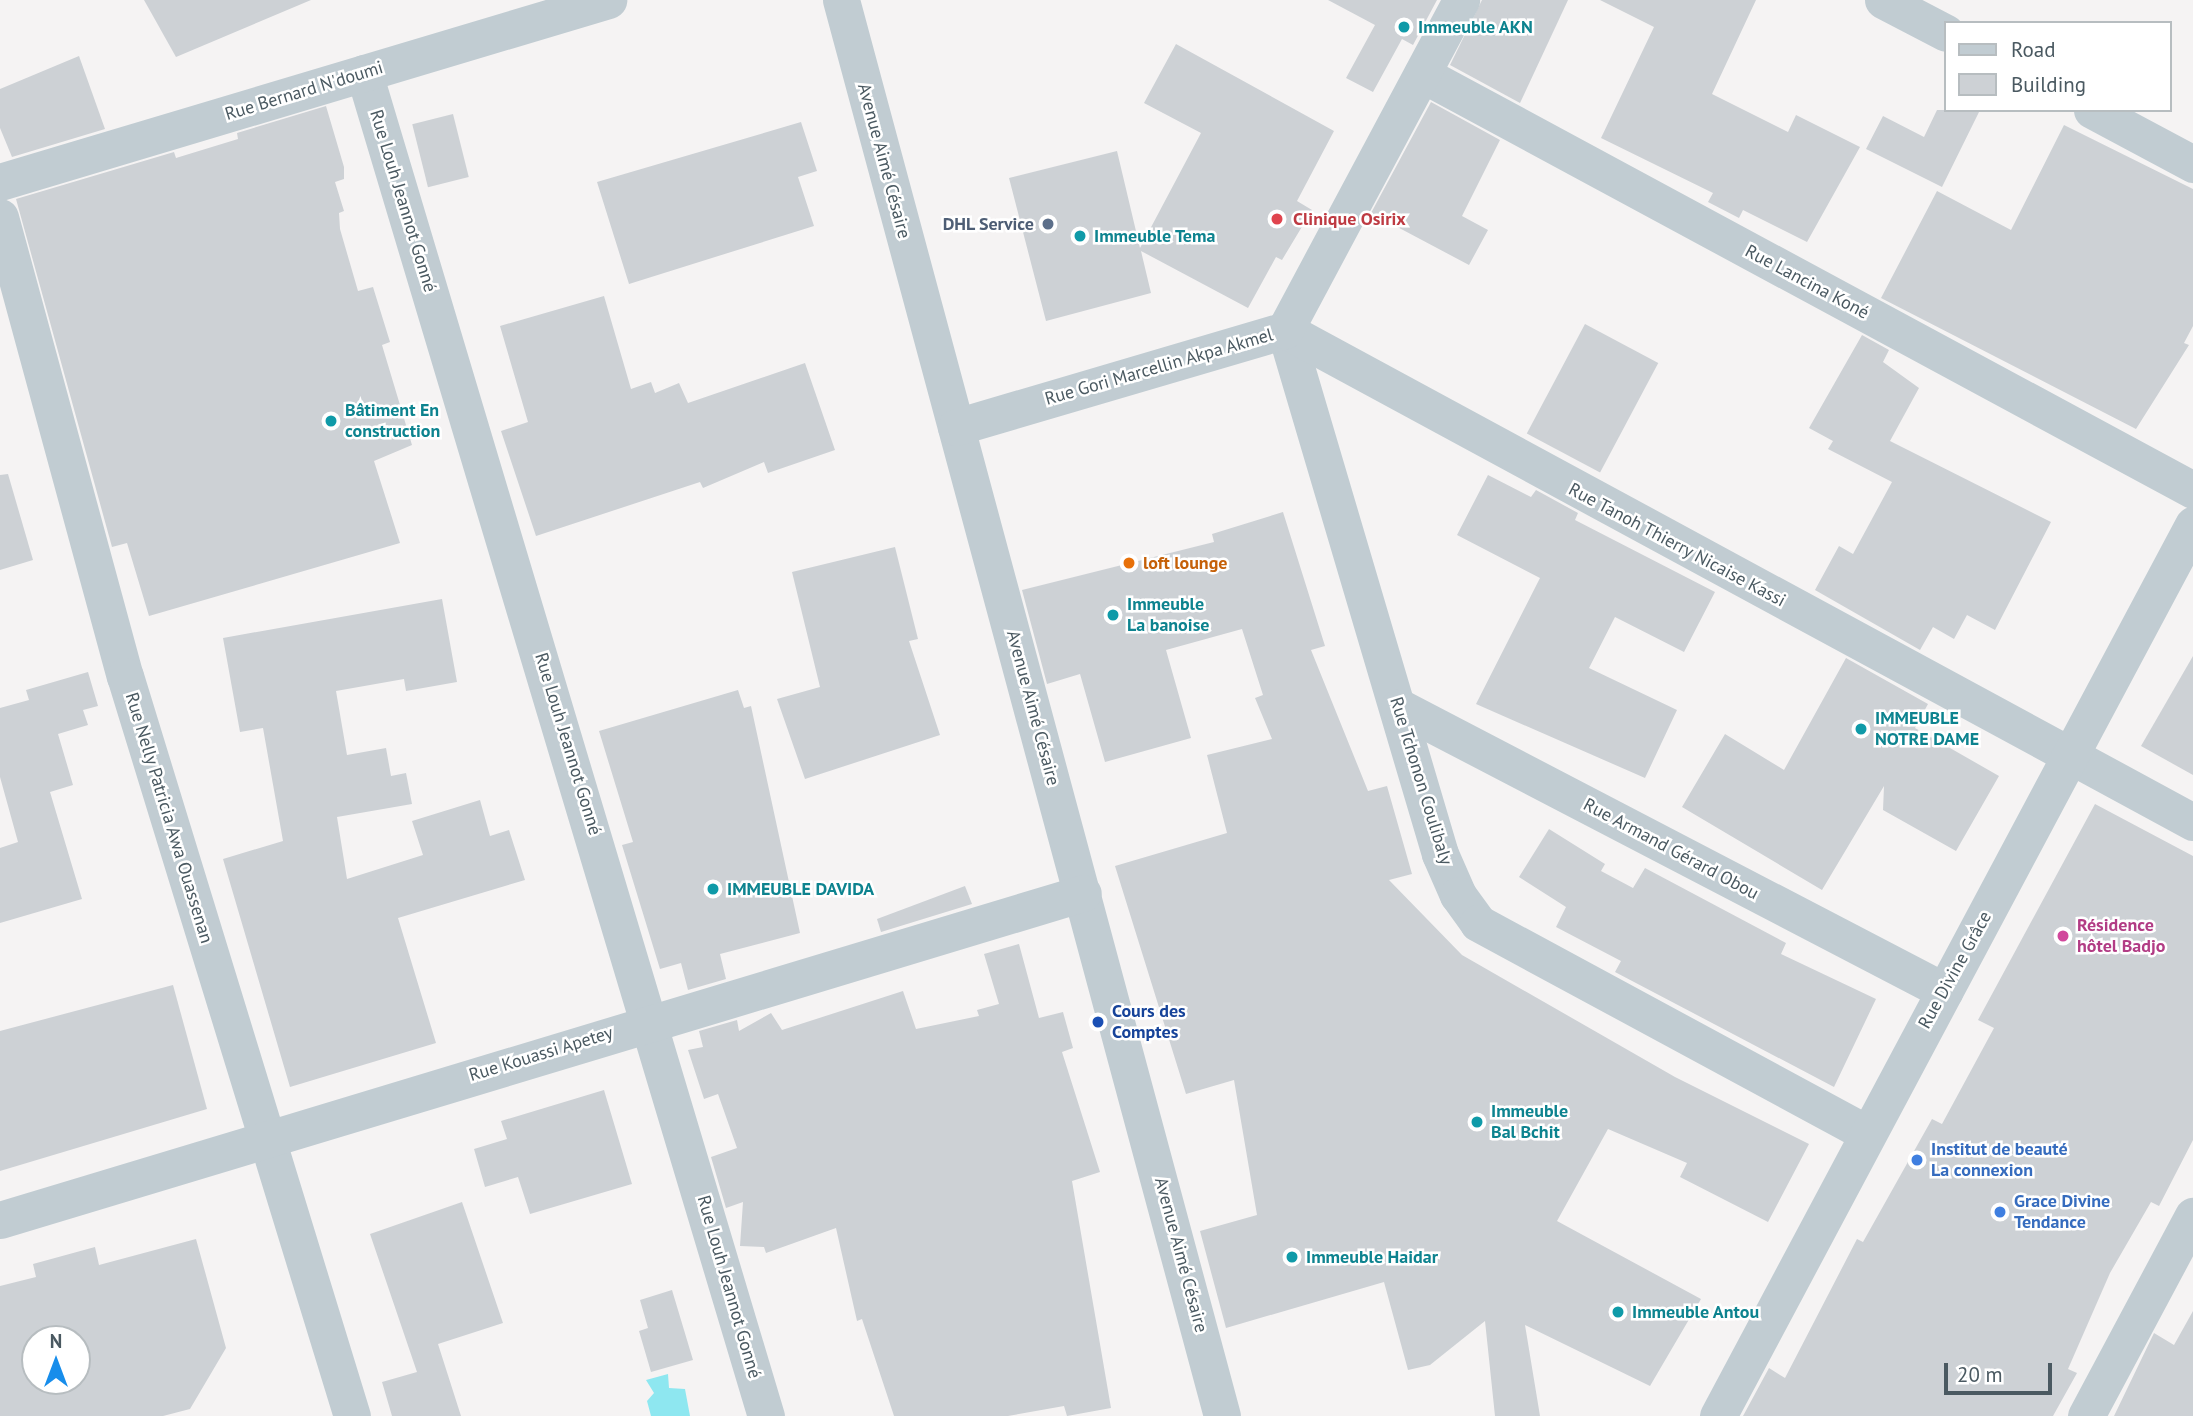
<!DOCTYPE html>
<meta charset="utf-8">
<style>
body{margin:0}
#map{position:relative;width:2193px;height:1416px;overflow:hidden;background:#f5f3f3;font-family:"PT Sans",sans-serif}
div>[style]{position:absolute}
.water>*{inset:0;background:#8ee7f0}
.building>*{inset:0;background:#cdd1d5;transform-origin:0 0}
.minor>*{height:37px;margin:-18.5px;padding:0 18.5px;transform-origin:18.5px;border-radius:18.5px;background:#c1ccd2}
.dots>*{width:19px;height:19px;translate:-50% -50%;box-sizing:border-box;border:4px solid #fff;border-radius:50%}
span{translate:-50% -50%;white-space:nowrap;text-align:center;line-height:1.15;-webkit-text-stroke:5px #fff;paint-order:stroke}
.culture-label{font-size:18px;color:#0d838f;font-weight:700}
.left{translate:0 -50%;text-align:left}
.street-label{font-size:18px;color:#4a5961}
.health-label{font-size:18px;color:#be3a42;font-weight:700}
.service-label{font-size:18px;color:#4e5e75;font-weight:700}
.right{translate:-100% -50%;text-align:right}
.food-label{font-size:18px;color:#c56008;font-weight:700}
.hotel-label{font-size:18px;color:#b23c85;font-weight:700}
.transit-label{font-size:18px;color:#164399;font-weight:700}
.shop-label{font-size:18px;color:#366cbe;font-weight:700}
.legend{position:absolute;left:1944px;top:21px;width:228px;height:91px;box-sizing:border-box;background:#fff;border:2px solid #b7bdc0;margin:0;padding:9px 12px;list-style:none;font-size:21px;color:#4a5961}
.legend li{display:flex;align-items:center;gap:14px;height:35px}
.legend b{width:35px;border:2px solid #b7bdc0}
.north{position:absolute;left:21px;top:1325px;width:70px;height:70px;box-sizing:border-box;background:#fff;border:2px solid #b7bdc0;border-radius:50%;rotate:0deg;font-size:19px;font-weight:700;line-height:28px;text-align:center;color:#4a5961}
.north::after{content:'';display:block;margin:auto;width:24px;height:32px;background:#178deb;clip-path:polygon(50% 0,100% 100%,50% 72%,0 100%)}
.scale{position:absolute;left:1944px;top:1363px;width:108px;height:32px;box-sizing:border-box;border:4px solid #4a5961;border-top:0;padding-left:9px;font-size:21px;line-height:24px;white-space:nowrap;color:#4a5961;-webkit-text-stroke:5px #fff;paint-order:stroke}
</style>
<div id="map">
<div class="water">
<i style="clip-path:polygon(668px 1374px,669px 1388px,685px 1389px,690px 1416px,651px 1416px,647px 1401px,654px 1393px,646px 1380px)"></i>
</div>
<div class="building">
<i style="clip-path:polygon(144px 0,311px 0,176px 57px)"></i>
<i style="clip-path:polygon(1328px 0,1437px 0,1413px 45px,1402px 39px,1373px 92px,1346px 78px,1375px 25px)"></i>
<i style="clip-path:polygon(1482px 0,1568px 0,1520px 103px,1450px 65px)"></i>
<i style="clip-path:polygon(1600px 0,1756px 0,1712px 94px,1788px 132px,1796px 115px,1860px 147px,1807px 242px,1743px 210px,1739px 218px,1708px 202px,1713px 193px,1601px 138px,1654px 27px)"></i>
<i style="clip-path:polygon(1176px 44px,1334px 131px,1297px 201px,1312px 210px,1282px 260px,1276px 257px,1248px 308px,1141px 251px,1151px 293px,1046px 321px,1009px 178px,1117px 151px,1140px 248px,1201px 133px,1144px 103px)"></i>
<i style="clip-path:polygon(79px 56px,105px 129px,12px 157px,0 128px,0 89px)"></i>
<i style="clip-path:polygon(1431px 102px,1500px 140px,1462px 216px,1488px 230px,1469px 265px,1371px 213px)"></i>
<i style="clip-path:polygon(326px 106px,344px 167px,344px 179px,335px 182px,344px 211px,339px 213px,340px 229px,358px 291px,373px 287px,390px 342px,382px 345px,412px 445px,374px 461px,400px 543px,149px 616px,127px 543px,112px 547px,16px 199px,174px 152px,176px 158px,238px 139px,237px 133px)"></i>
<i style="clip-path:polygon(1937px 110px,1980px 110px,1942px 187px,1866px 149px,1883px 116px,1924px 137px)"></i>
<i style="left:453px;top:114px;width:65px;height:42px;rotate:76deg"></i>
<i style="clip-path:polygon(801px 122px,817px 171px,798px 177px,814px 226px,629px 284px,597px 182px)"></i>
<i style="clip-path:polygon(2064px 125px,2193px 189px,2193px 326px,2184px 343px,2189px 345px,2136px 429px,1881px 298px,1937px 191px,2011px 230px)"></i>
<i style="clip-path:polygon(604px 296px,631px 389px,651px 382px,655px 393px,679px 383px,688px 403px,805px 363px,835px 450px,768px 473px,764px 462px,703px 488px,700px 482px,536px 536px,501px 431px,528px 422px,500px 326px)"></i>
<i style="left:1585px;top:324px;width:83px;height:124px;rotate:28deg"></i>
<i style="clip-path:polygon(1862px 335px,1889px 350px,1883px 362px,1919px 388px,1890px 441px,2051px 522px,1995px 630px,1967px 615px,1954px 639px,1933px 627px,1920px 650px,1815px 590px,1839px 546px,1853px 554px,1892px 482px,1828px 449px,1833px 441px,1809px 428px)"></i>
<i style="clip-path:polygon(8px 474px,33px 560px,0 570px,0 475px)"></i>
<i style="clip-path:polygon(1488px 475px,1531px 497px,1536px 490px,1578px 513px,1575px 520px,1715px 592px,1684px 652px,1615px 617px,1589px 668px,1677px 710px,1645px 778px,1476px 704px,1540px 578px,1457px 535px)"></i>
<i style="clip-path:polygon(1283px 512px,1325px 646px,1311px 650px,1368px 791px,1387px 786px,1412px 874px,1389px 880px,1462px 955px,1675px 1077px,1809px 1144px,1768px 1222px,1680px 1177px,1687px 1163px,1608px 1129px,1557px 1221px,1701px 1299px,1650px 1386px,1525px 1325px,1540px 1416px,1495px 1416px,1485px 1321px,1430px 1365px,1408px 1370px,1384px 1282px,1226px 1328px,1200px 1231px,1257px 1215px,1234px 1080px,1186px 1094px,1115px 866px,1227px 833px,1207px 755px,1272px 739px,1255px 698px,1263px 695px,1242px 629px,1166px 650px,1191px 738px,1105px 762px,1080px 674px,1047px 684px,1022px 590px,1214px 542px,1212px 534px)"></i>
<i style="clip-path:polygon(895px 547px,918px 639px,909px 641px,940px 735px,805px 779px,777px 699px,820px 687px,792px 572px)"></i>
<i style="clip-path:polygon(442px 599px,457px 682px,406px 691px,404px 679px,336px 691px,347px 755px,386px 748px,391px 776px,406px 773px,412px 804px,337px 817px,347px 879px,423px 855px,412px 821px,480px 800px,490px 836px,509px 830px,525px 880px,398px 918px,436px 1043px,290px 1087px,223px 859px,283px 841px,263px 728px,240px 732px,223px 638px)"></i>
<i style="clip-path:polygon(2193px 656px,2193px 775px,2141px 746px)"></i>
<i style="clip-path:polygon(1846px 658px,1928px 704px,1915px 728px,1999px 776px,1956px 851px,1883px 810px,1884px 786px,1822px 890px,1682px 807px,1725px 734px,1784px 770px)"></i>
<i style="clip-path:polygon(88px 672px,98px 706px,83px 710px,88px 725px,58px 734px,73px 785px,50px 792px,82px 899px,0 923px,0 848px,18px 842px,0 777px,0 708px,29px 700px,26px 690px)"></i>
<i style="clip-path:polygon(738px 690px,744px 708px,751px 706px,800px 933px,720px 954px,726px 979px,688px 990px,681px 963px,660px 969px,622px 845px,633px 842px,599px 731px)"></i>
<i style="clip-path:polygon(2095px 804px,2193px 856px,2193px 1140px,2159px 1206px,2151px 1202px,2110px 1273px,2068px 1369px,2077px 1373px,2053px 1416px,1743px 1416px,1769px 1368px,1785px 1378px,1857px 1239px,1863px 1242px,1932px 1119px,1942px 1124px,1994px 1028px,1978px 1020px)"></i>
<i style="clip-path:polygon(1549px 829px,1605px 864px,1601px 871px,1633px 888px,1645px 868px,1786px 943px,1781px 954px,1876px 999px,1834px 1087px,1615px 972px,1621px 961px,1556px 927px,1566px 907px,1519px 877px)"></i>
<i style="clip-path:polygon(965px 886px,972px 904px,881px 932px,877px 919px)"></i>
<i style="clip-path:polygon(1019px 944px,1039px 1018px,1063px 1012px,1073px 1048px,1062px 1052px,1100px 1172px,1072px 1181px,1111px 1408px,1067px 1416px,1064px 1406px,1008px 1416px,894px 1416px,862px 1319px,857px 1321px,836px 1228px,766px 1253px,764px 1247px,740px 1246px,743px 1202px,726px 1208px,711px 1157px,737px 1148px,718px 1094px,704px 1099px,688px 1050px,703px 1047px,699px 1031px,737px 1020px,739px 1031px,771px 1013px,782px 1030px,903px 991px,916px 1029px,979px 1016px,977px 1010px,999px 1004px,984px 954px)"></i>
<i style="clip-path:polygon(173px 985px,207px 1109px,0 1171px,0 1031px)"></i>
<i style="clip-path:polygon(604px 1090px,632px 1184px,530px 1214px,518px 1177px,485px 1187px,474px 1149px,507px 1139px,501px 1121px)"></i>
<i style="clip-path:polygon(462px 1202px,503px 1323px,438px 1344px,461px 1416px,392px 1416px,382px 1382px,417px 1372px,370px 1234px)"></i>
<i style="clip-path:polygon(evenodd,196px 1239px,226px 1348px,190px 1409px,163px 1416px,0 1416px,0 1286px,36px 1277px,33px 1264px,95px 1247px,99px 1265px,196px 1239px,35px 1339px,77px 1339px,77px 1381px,35px 1381px,35px 1339px)"></i>
<i style="clip-path:polygon(672px 1290px,693px 1360px,651px 1372px,639px 1331px,648px 1328px,640px 1300px)"></i>
<i style="clip-path:polygon(2193px 1311px,2193px 1416px,2114px 1416px,2154px 1333px,2174px 1345px)"></i>
</div>
<div class="minor">
<i style="left:841px;top:0;width:1466px;rotate:74.94deg"></i>
<i style="left:1883px;top:0;width:71px;rotate:27.6deg"></i>
<i style="left:364px;top:73px;width:1402px;rotate:73.34deg"></i>
<i style="left:1422px;top:74px;width:876px;rotate:28.35deg"></i>
<i style="left:2092px;top:110px;width:115px;rotate:28.1deg"></i>
<i style="left:0;top:182px;width:635px;rotate:-16.66deg"></i>
<i style="left:0;top:217px;width:476px;rotate:74.8deg"></i>
<i style="left:125px;top:676px;width:774px;rotate:72.95deg"></i>
<i style="left:1285px;top:330px;width:546px;rotate:73.52deg"></i>
<i style="left:1440px;top:854px;width:45px;rotate:66.3deg"></i>
<i style="left:1458px;top:895px;width:34px;rotate:54deg"></i>
<i style="left:1478px;top:923px;width:442px;rotate:28.4deg"></i>
<i style="left:1285px;top:330px;width:1033px;rotate:28.45deg"></i>
<i style="left:956px;top:427px;width:343px;rotate:-16.4deg"></i>
<i style="left:1285px;top:330px;width:374px;rotate:-61.9deg"></i>
<i style="left:1399px;top:707px;width:615px;rotate:27.52deg"></i>
<i style="left:0;top:1220px;width:1131px;rotate:-16.8deg"></i>
<i style="left:1718px;top:1416px;width:1010px;rotate:-61.94deg"></i>
<i style="left:2086px;top:1416px;width:227px;rotate:-61.9deg"></i>
</div>
<div class="dots">
<i style="left:1404px;top:27px;background:#0f9aa8"></i>
<i style="left:1277px;top:219px;background:#e0444e"></i>
<i style="left:1048px;top:224px;background:#5c6f8a"></i>
<i style="left:1080px;top:236px;background:#0f9aa8"></i>
<i style="left:331px;top:421px;background:#0f9aa8"></i>
<i style="left:1129px;top:563px;background:#e8710a"></i>
<i style="left:1113px;top:615px;background:#0f9aa8"></i>
<i style="left:1861px;top:729px;background:#0f9aa8"></i>
<i style="left:713px;top:889px;background:#0f9aa8"></i>
<i style="left:2063px;top:936px;background:#d1479c"></i>
<i style="left:1098px;top:1022px;background:#1a4fb4"></i>
<i style="left:1477px;top:1122px;background:#0f9aa8"></i>
<i style="left:1917px;top:1160px;background:#3f7fe0"></i>
<i style="left:2000px;top:1212px;background:#3f7fe0"></i>
<i style="left:1292px;top:1257px;background:#0f9aa8"></i>
<i style="left:1618px;top:1312px;background:#0f9aa8"></i>
</div>
<div class="culture-label">
<span class="left" style="left:1418px;top:27px">Immeuble AKN</span>
<span class="left" style="left:1094px;top:236px">Immeuble Tema</span>
<span class="left" style="left:345px;top:421px">Bâtiment En<br>construction</span>
<span class="left" style="left:1127px;top:615px">Immeuble<br>La banoise</span>
<span class="left" style="left:1875px;top:729px">IMMEUBLE<br>NOTRE DAME</span>
<span class="left" style="left:727px;top:889px">IMMEUBLE DAVIDA</span>
<span class="left" style="left:1491px;top:1122px">Immeuble<br>Bal Bchit</span>
<span class="left" style="left:1306px;top:1257px">Immeuble Haidar</span>
<span class="left" style="left:1632px;top:1312px">Immeuble Antou</span>
</div>
<div class="street-label">
<span style="left:304px;top:91px;rotate:-17deg">Rue Bernard N'doumi</span>
<span style="left:884px;top:161px;rotate:75deg">Avenue Aimé Césaire</span>
<span style="left:403px;top:201px;rotate:73deg">Rue Louh Jeannot Gonné</span>
<span style="left:1807px;top:282px;rotate:28deg">Rue Lancina Koné</span>
<span style="left:1159px;top:367px;rotate:-16deg">Rue Gori Marcellin Akpa Akmel</span>
<span style="left:1677px;top:545px;rotate:28deg">Rue Tanoh Thierry Nicaise Kassi</span>
<span style="left:1033px;top:708px;rotate:75deg">Avenue Aimé Césaire</span>
<span style="left:568px;top:744px;rotate:73deg">Rue Louh Jeannot Gonné</span>
<span style="left:1421px;top:781px;rotate:73deg">Rue Tchonon Coulibaly</span>
<span style="left:169px;top:818px;rotate:73deg">Rue Nelly Patricia Awa Ouassenan</span>
<span style="left:1671px;top:849px;rotate:28deg">Rue Armand Gérard Obou</span>
<span style="left:1955px;top:970px;rotate:-61deg">Rue Divine Grâce</span>
<span style="left:541px;top:1054px;rotate:-17deg">Rue Kouassi Apetey</span>
<span style="left:1181px;top:1255px;rotate:75deg">Avenue Aimé Césaire</span>
<span style="left:729px;top:1287px;rotate:74deg">Rue Louh Jeannot Gonné</span>
</div>
<div class="health-label">
<span class="left" style="left:1293px;top:219px">Clinique Osirix</span>
</div>
<div class="service-label">
<span class="right" style="left:1034px;top:224px">DHL Service</span>
</div>
<div class="food-label">
<span class="left" style="left:1143px;top:563px">loft lounge</span>
</div>
<div class="hotel-label">
<span class="left" style="left:2077px;top:936px">Résidence<br>hôtel Badjo</span>
</div>
<div class="transit-label">
<span class="left" style="left:1112px;top:1022px">Cours des<br>Comptes</span>
</div>
<div class="shop-label">
<span class="left" style="left:1931px;top:1160px">Institut de beauté<br>La connexion</span>
<span class="left" style="left:2014px;top:1212px">Grace Divine<br>Tendance</span>
</div>
<ul class="legend">
<li><b style="height:9px;background:#c1ccd2"></b>Road</li>
<li><b style="height:19px;background:#cdd1d5"></b>Building</li>
</ul>
<div class="north">N</div>
<div class="scale">20 m</div>
</div>
